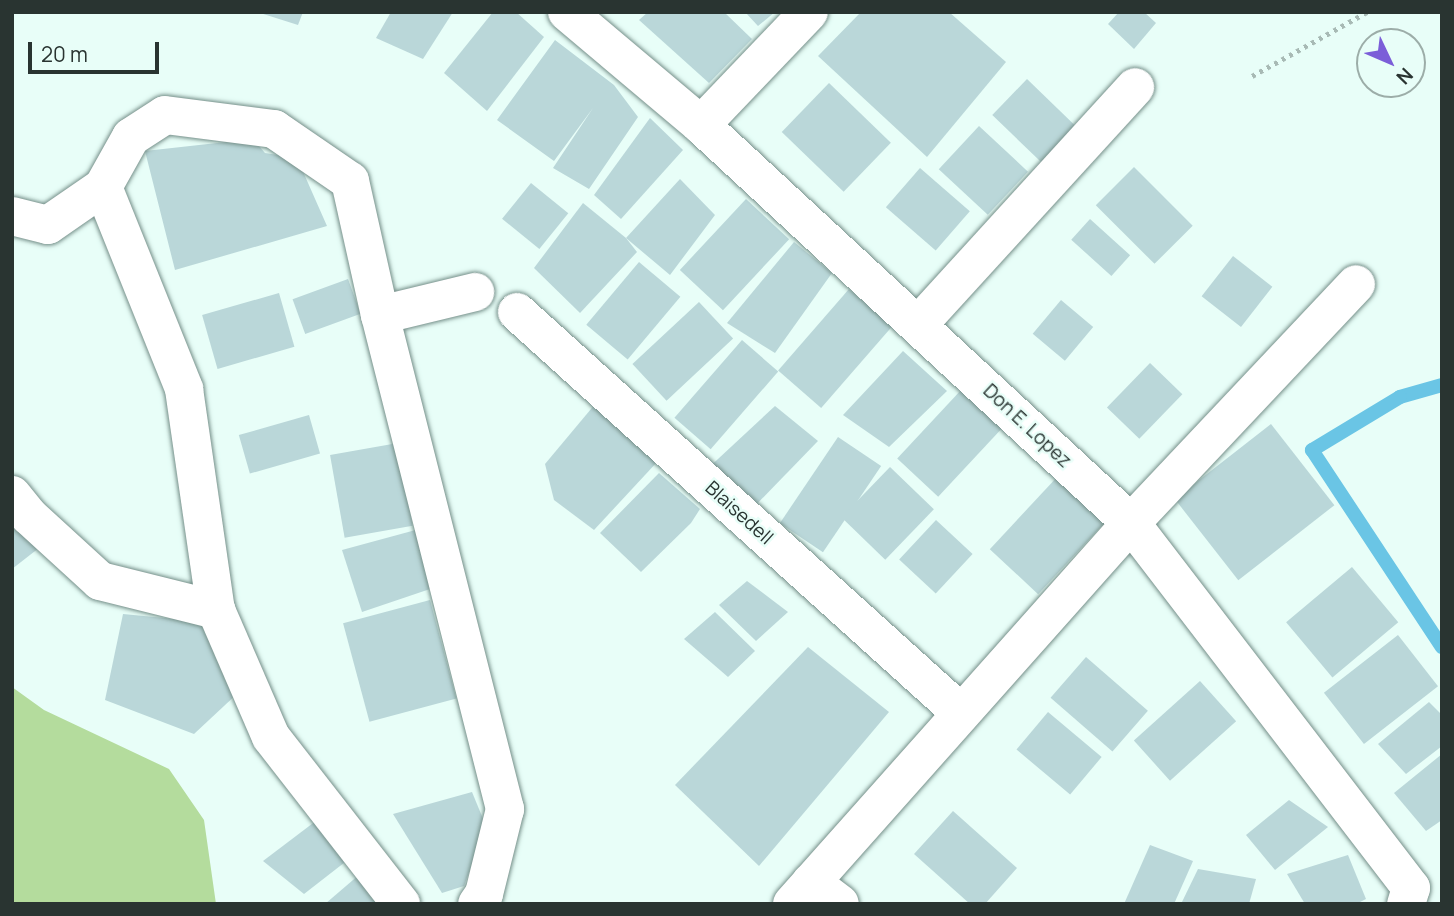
<!DOCTYPE html>
<style>
body{margin:0}
#map{position:relative;width:1454px;height:916px;overflow:hidden;background:#e8fef8;font-family:Manrope,sans-serif}
div>[style]{position:absolute}
.green>*{inset:0;background:#b4dc9d}
.stream>*{height:14px;margin:-7px;padding:0 7px;transform-origin:7px;border-radius:7px;background:#6ac5e5}
.building>*{inset:0;background:#bad7d9;transform-origin:0 0}
.path>*{height:4.5px;margin-top:-2.25px;transform-origin:0;background:repeating-linear-gradient(90deg,#a8bab5 0 3.5px,transparent 0 8.5px)}
.roads{filter:drop-shadow(0 0 2px #758f89) drop-shadow(0 0 2px #758f89)}
.minor>*{height:38px;margin:-19px;padding:0 19px;transform-origin:19px;border-radius:19px;background:#fff}
span{translate:-50% -50%;white-space:nowrap;text-align:center;line-height:1.15;-webkit-text-stroke:5px #e8fef8;paint-order:stroke}
.street-label{font-size:19px;color:#293431}
.frame{position:absolute;inset:0;border:14px solid #293431;pointer-events:none}
.north{position:absolute;left:1356px;top:28px;width:70px;height:70px;box-sizing:border-box;background:#e8fef8;border:2px solid #9cada8;border-radius:50%;rotate:134deg;font-size:19px;font-weight:700;line-height:28px;text-align:center;color:#293431}
.north::after{content:'';display:block;margin:auto;width:24px;height:32px;background:#7b5ed8;clip-path:polygon(50% 0,100% 100%,50% 72%,0 100%)}
.scale{position:absolute;left:28px;top:42px;width:131px;height:32px;box-sizing:border-box;border:4px solid #293431;border-top:0;padding-left:9px;font-size:21px;line-height:24px;white-space:nowrap;color:#293431;-webkit-text-stroke:5px #e8fef8;paint-order:stroke}
</style>
<div id="map">
<div class="green">
<i style="clip-path:polygon(12px 687px,44px 710px,169px 769px,204px 820px,216px 904px,12px 904px)"></i>
</div>
<div class="stream">
<i style="left:1442px;top:385px;width:44px;rotate:164.1deg"></i>
<i style="left:1400px;top:397px;width:103px;rotate:148.9deg"></i>
<i style="left:1312px;top:450px;width:236px;rotate:56.6deg"></i>
</div>
<div class="building">
<i style="clip-path:polygon(257px 12px,303px 12px,298px 25px)"></i>
<i style="clip-path:polygon(391px 12px,453px 12px,423px 59px,376px 38px)"></i>
<i style="clip-path:polygon(493px 12px,516px 12px,544px 37px,487px 111px,444px 73px)"></i>
<i style="clip-path:polygon(648px 12px,724px 12px,752px 39px,709px 83px,639px 20px)"></i>
<i style="clip-path:polygon(745px 12px,775px 12px,758px 26px)"></i>
<i style="clip-path:polygon(861px 12px,949px 12px,1006px 62px,927px 157px,818px 56px)"></i>
<i style="clip-path:polygon(1119px 12px,1144px 12px,1156px 23px,1134px 49px,1108px 24px)"></i>
<i style="clip-path:polygon(555px 40px,614px 85px,638px 117px,589px 189px,553px 168px,593px 108px,554px 161px,497px 120px)"></i>
<i style="left:1027px;top:79px;width:74px;height:50px;rotate:44deg"></i>
<i style="left:829px;top:83px;width:86px;height:68px;rotate:44deg"></i>
<i style="clip-path:polygon(650px 118px,683px 150px,621px 219px,594px 195px)"></i>
<i style="left:979px;top:126px;width:67px;height:59px;rotate:43deg"></i>
<i style="clip-path:polygon(253px 139px,265px 153px,297px 158px,327px 226px,175px 270px,145px 151px)"></i>
<i style="left:1134px;top:167px;width:83px;height:54px;rotate:45deg"></i>
<i style="left:920px;top:168px;width:66px;height:52px;rotate:41deg"></i>
<i style="clip-path:polygon(680px 179px,715px 215px,670px 275px,626px 238px)"></i>
<i style="left:531px;top:183px;width:48px;height:46px;rotate:39deg"></i>
<i style="left:746px;top:199px;width:59px;height:97px;rotate:43deg"></i>
<i style="clip-path:polygon(583px 203px,626px 238px,637px 252px,580px 313px,534px 268px)"></i>
<i style="left:1090px;top:219px;width:54px;height:28px;rotate:42deg"></i>
<i style="clip-path:polygon(794px 242px,832px 273px,775px 353px,727px 323px)"></i>
<i style="left:1233px;top:256px;width:50px;height:51px;rotate:38deg"></i>
<i style="left:639px;top:262px;width:54px;height:82px;rotate:40deg"></i>
<i style="left:348px;top:279px;width:37px;height:59px;rotate:70deg"></i>
<i style="left:849px;top:289px;width:57px;height:108px;rotate:41deg"></i>
<i style="left:279px;top:293px;width:56px;height:80px;rotate:74deg"></i>
<i style="left:1061px;top:300px;width:42px;height:44px;rotate:40deg"></i>
<i style="left:699px;top:302px;width:50px;height:91px;rotate:47deg"></i>
<i style="left:742px;top:340px;width:48px;height:103px;rotate:41deg"></i>
<i style="clip-path:polygon(903px 351px,947px 391px,889px 447px,843px 415px)"></i>
<i style="left:1150px;top:363px;width:45px;height:62px;rotate:44deg"></i>
<i style="left:962px;top:389px;width:56px;height:95px;rotate:43deg"></i>
<i style="clip-path:polygon(596px 403px,658px 461px,594px 530px,554px 500px,545px 464px)"></i>
<i style="clip-path:polygon(775px 406px,818px 441px,750px 511px,704px 472px)"></i>
<i style="left:309px;top:415px;width:40px;height:73px;rotate:74deg"></i>
<i style="left:1271px;top:424px;width:103px;height:122px;rotate:52deg"></i>
<i style="left:838px;top:437px;width:52px;height:104px;rotate:34deg"></i>
<i style="left:398px;top:443px;width:84px;height:69px;rotate:80deg"></i>
<i style="left:890px;top:467px;width:61px;height:70px;rotate:44deg"></i>
<i style="clip-path:polygon(659px 473px,700px 509px,691px 523px,641px 572px,600px 533px)"></i>
<i style="left:1058px;top:476px;width:66px;height:100px;rotate:43deg"></i>
<i style="clip-path:polygon(12px 504px,53px 537px,12px 569px)"></i>
<i style="left:936px;top:520px;width:50px;height:54px;rotate:43deg"></i>
<i style="clip-path:polygon(423px 528px,433px 588px,362px 612px,342px 550px)"></i>
<i style="left:1352px;top:567px;width:72px;height:86px;rotate:50deg"></i>
<i style="clip-path:polygon(747px 581px,788px 612px,756px 641px,719px 605px)"></i>
<i style="left:430px;top:600px;width:102px;height:90px;rotate:75deg"></i>
<i style="clip-path:polygon(715px 612px,755px 651px,728px 677px,684px 639px)"></i>
<i style="clip-path:polygon(123px 614px,227px 624px,254px 678px,194px 734px,105px 700px)"></i>
<i style="left:1398px;top:635px;width:65px;height:94px;rotate:52deg"></i>
<i style="clip-path:polygon(808px 647px,889px 712px,759px 866px,675px 785px)"></i>
<i style="left:1086px;top:657px;width:82px;height:54px;rotate:41deg"></i>
<i style="left:1200px;top:681px;width:54px;height:89px;rotate:48deg"></i>
<i style="clip-path:polygon(1429px 702px,1442px 715px,1442px 746px,1406px 774px,1378px 744px)"></i>
<i style="left:1048px;top:712px;width:70px;height:49px;rotate:40deg"></i>
<i style="clip-path:polygon(1442px 754px,1442px 820px,1426px 831px,1394px 793px)"></i>
<i style="clip-path:polygon(472px 792px,486px 826px,464px 886px,442px 893px,393px 814px)"></i>
<i style="clip-path:polygon(1289px 800px,1328px 827px,1275px 870px,1246px 835px)"></i>
<i style="clip-path:polygon(329px 811px,358px 852px,304px 894px,263px 861px)"></i>
<i style="clip-path:polygon(953px 811px,1017px 868px,985px 904px,970px 904px,914px 854px)"></i>
<i style="clip-path:polygon(1150px 845px,1193px 861px,1174px 904px,1124px 904px)"></i>
<i style="clip-path:polygon(1348px 855px,1366px 899px,1356px 904px,1305px 904px,1287px 874px)"></i>
<i style="clip-path:polygon(374px 862px,405px 904px,325px 904px)"></i>
<i style="clip-path:polygon(1198px 869px,1256px 879px,1249px 904px,1181px 904px)"></i>
</div>
<div class="path">
<i style="left:1252px;top:76px;width:132px;rotate:-29.1deg"></i>
</div>
<div class="roads">
<div class="minor">
<i style="left:567px;top:12px;width:175px;rotate:40.1deg"></i>
<i style="left:701px;top:125px;width:586px;rotate:42.79deg"></i>
<i style="left:1131px;top:523px;width:460px;rotate:52.5deg"></i>
<i style="left:1411px;top:888px;width:17px;rotate:107deg"></i>
<i style="left:701px;top:125px;width:156px;rotate:-46.3deg"></i>
<i style="left:103px;top:187px;width:218px;rotate:68.1deg"></i>
<i style="left:184px;top:389px;width:223px;rotate:81.8deg"></i>
<i style="left:216px;top:610px;width:138px;rotate:66.6deg"></i>
<i style="left:271px;top:737px;width:212px;rotate:52.1deg"></i>
<i style="left:12px;top:216px;width:37px;rotate:14deg"></i>
<i style="left:48px;top:225px;width:67px;rotate:-34.6deg"></i>
<i style="left:103px;top:187px;width:57px;rotate:-60.8deg"></i>
<i style="left:131px;top:137px;width:40px;rotate:-32.9deg"></i>
<i style="left:165px;top:115px;width:110px;rotate:7.3deg"></i>
<i style="left:274px;top:129px;width:92px;rotate:34.4deg"></i>
<i style="left:350px;top:181px;width:137px;rotate:77.4deg"></i>
<i style="left:380px;top:315px;width:510px;rotate:75.8deg"></i>
<i style="left:505px;top:809px;width:88px;rotate:103.9deg"></i>
<i style="left:484px;top:894px;width:12px;rotate:125deg"></i>
<i style="left:517px;top:312px;width:598px;rotate:42.09deg"></i>
<i style="left:380px;top:315px;width:98px;rotate:-13.6deg"></i>
<i style="left:918px;top:325px;width:322px;rotate:-47.6deg"></i>
<i style="left:12px;top:495px;width:27px;rotate:51deg"></i>
<i style="left:29px;top:516px;width:96px;rotate:42.5deg"></i>
<i style="left:100px;top:581px;width:120px;rotate:14deg"></i>
<i style="left:811px;top:882px;width:36px;rotate:37deg"></i>
<i style="left:792px;top:904px;width:510px;rotate:-48.34deg"></i>
<i style="left:1131px;top:523px;width:328px;rotate:-46.7deg"></i>
</div>
</div>
<div class="street-label">
<span style="left:1027px;top:426px;rotate:43deg">Don E. Lopez</span>
<span style="left:739px;top:513px;rotate:42deg">Blaisedell</span>
</div>
<div class="frame"></div>
<div class="north">N</div>
<div class="scale">20 m</div>
</div>
